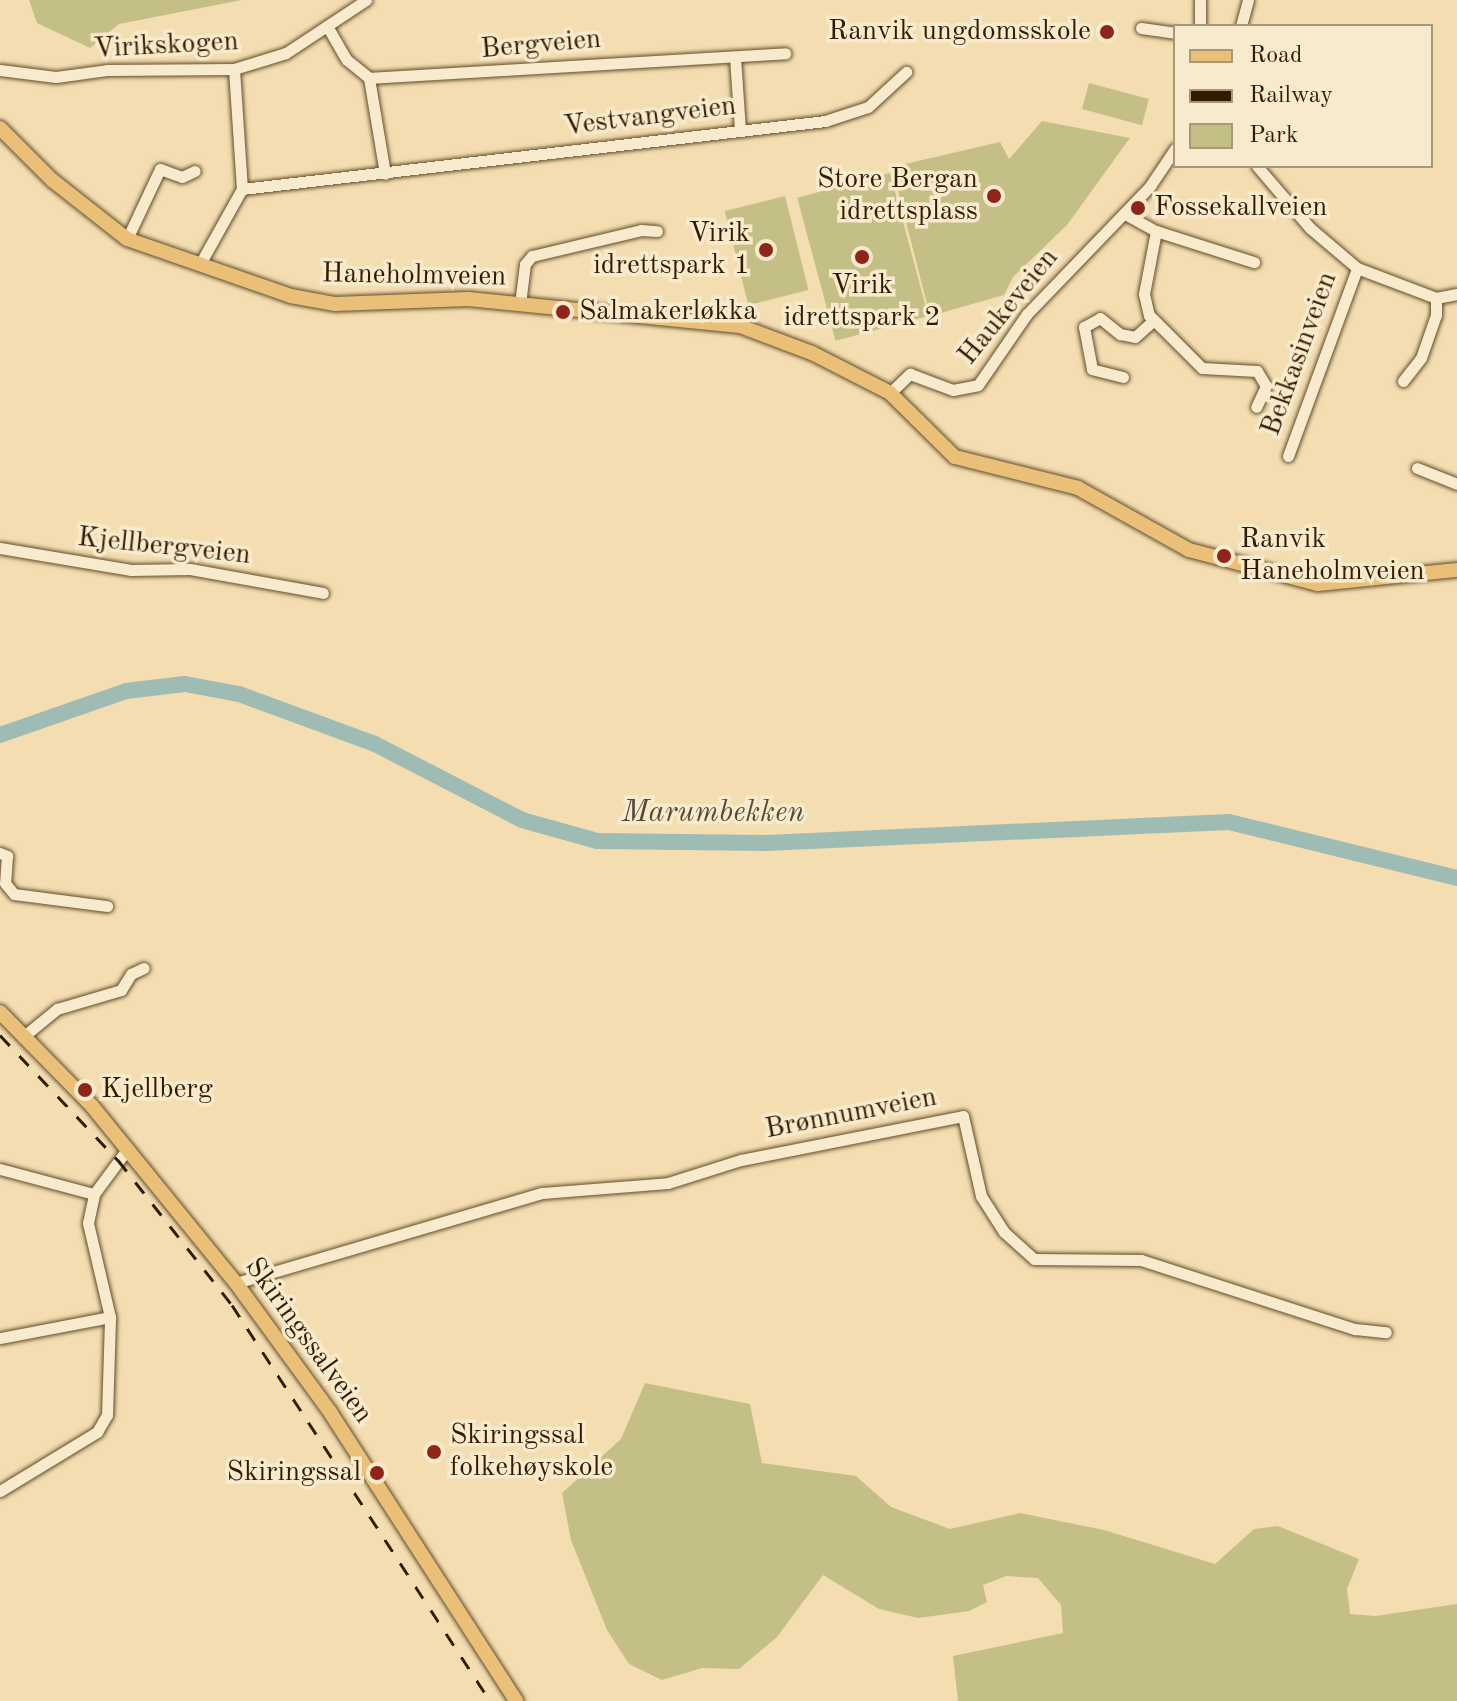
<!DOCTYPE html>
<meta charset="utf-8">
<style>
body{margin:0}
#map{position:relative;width:1457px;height:1701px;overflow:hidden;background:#f4deb1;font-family:"Old Standard TT",serif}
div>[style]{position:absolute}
.green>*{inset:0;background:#c4bf86;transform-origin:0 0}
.river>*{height:16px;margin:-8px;padding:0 8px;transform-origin:8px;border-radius:8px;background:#9ebbb4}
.roads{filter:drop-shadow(0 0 2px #624c2c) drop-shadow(0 0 2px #624c2c)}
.minor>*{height:11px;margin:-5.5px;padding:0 5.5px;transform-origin:5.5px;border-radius:5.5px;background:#f8eacc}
.major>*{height:14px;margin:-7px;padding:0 7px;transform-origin:7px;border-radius:7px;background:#eabf78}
.rail>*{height:3px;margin-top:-1.5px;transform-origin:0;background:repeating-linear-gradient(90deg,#321b00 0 14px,transparent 0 28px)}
.dots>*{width:22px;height:22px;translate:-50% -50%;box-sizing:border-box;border:4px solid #f8eacc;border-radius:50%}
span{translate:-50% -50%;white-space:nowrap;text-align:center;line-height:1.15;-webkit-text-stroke:7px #f8eacc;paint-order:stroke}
.poi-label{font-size:28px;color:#321b00}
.right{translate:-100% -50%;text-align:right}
.left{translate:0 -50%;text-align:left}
.street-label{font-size:28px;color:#321b00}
.water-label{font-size:30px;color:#524b36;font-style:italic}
.legend{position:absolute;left:1173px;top:24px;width:260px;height:144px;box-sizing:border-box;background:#f8eacc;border:2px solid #a9977a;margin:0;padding:10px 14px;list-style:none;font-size:24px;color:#321b00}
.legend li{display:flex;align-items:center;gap:16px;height:40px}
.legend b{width:40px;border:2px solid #a9977a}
</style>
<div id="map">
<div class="green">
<i style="clip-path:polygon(29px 0,242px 0,119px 24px,90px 48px,37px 23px)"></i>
<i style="left:1089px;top:83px;width:62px;height:27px;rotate:15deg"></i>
<i style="clip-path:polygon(1042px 121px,1130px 138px,1067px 225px,1013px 277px,1004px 295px,930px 316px,892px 167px,1000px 142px,1009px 159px)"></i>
<i style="left:890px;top:173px;width:148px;height:96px;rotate:75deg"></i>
<i style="left:785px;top:196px;width:97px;height:62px;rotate:76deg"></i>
<i style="clip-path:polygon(645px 1383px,750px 1404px,762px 1463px,856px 1476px,891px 1507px,950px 1529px,1020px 1513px,1104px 1530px,1215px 1564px,1254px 1529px,1278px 1526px,1359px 1559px,1347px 1589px,1350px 1614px,1375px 1616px,1457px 1604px,1457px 1701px,958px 1701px,953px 1656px,1063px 1633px,1061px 1605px,1038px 1578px,1006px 1576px,983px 1585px,987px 1602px,969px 1611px,918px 1618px,879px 1609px,823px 1575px,777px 1637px,739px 1669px,702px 1668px,662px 1680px,629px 1664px,607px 1630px,571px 1540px,562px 1493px,621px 1439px)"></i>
</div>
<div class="river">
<i style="left:0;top:735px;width:133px;rotate:-19.2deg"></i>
<i style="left:126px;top:691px;width:59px;rotate:-6.8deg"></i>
<i style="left:185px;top:684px;width:55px;rotate:10.5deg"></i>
<i style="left:239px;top:694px;width:145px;rotate:20.2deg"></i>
<i style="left:375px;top:744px;width:165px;rotate:27.3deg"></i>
<i style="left:522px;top:820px;width:78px;rotate:15.6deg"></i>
<i style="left:597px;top:841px;width:170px;rotate:0.7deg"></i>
<i style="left:767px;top:843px;width:462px;rotate:-2.6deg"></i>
<i style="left:1229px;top:822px;width:235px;rotate:13.8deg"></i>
</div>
<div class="roads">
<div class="minor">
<i style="left:327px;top:26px;width:39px;rotate:60deg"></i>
<i style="left:347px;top:60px;width:28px;rotate:39deg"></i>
<i style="left:369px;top:78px;width:417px;rotate:-3.4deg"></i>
<i style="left:1200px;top:26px;width:26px;rotate:-90deg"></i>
<i style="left:1241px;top:26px;width:27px;rotate:-75deg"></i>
<i style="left:1141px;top:28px;width:34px;rotate:8deg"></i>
<i style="left:735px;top:57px;width:74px;rotate:86.1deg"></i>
<i style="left:234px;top:69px;width:120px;rotate:86.2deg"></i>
<i style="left:242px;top:189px;width:587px;rotate:-6.65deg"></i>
<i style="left:825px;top:121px;width:45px;rotate:-18deg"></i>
<i style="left:868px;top:107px;width:52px;rotate:-42.6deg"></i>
<i style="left:0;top:70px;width:56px;rotate:7.1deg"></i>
<i style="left:56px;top:77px;width:51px;rotate:-7.8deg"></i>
<i style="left:107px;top:70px;width:127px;rotate:-0.5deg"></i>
<i style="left:234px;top:69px;width:54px;rotate:-17.1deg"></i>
<i style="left:286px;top:53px;width:96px;rotate:-33.5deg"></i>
<i style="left:369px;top:78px;width:97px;rotate:80.5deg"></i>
<i style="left:1257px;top:166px;width:82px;rotate:49.5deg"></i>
<i style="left:1310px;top:228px;width:62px;rotate:40.4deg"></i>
<i style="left:1357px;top:268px;width:85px;rotate:20.8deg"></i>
<i style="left:1436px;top:298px;width:21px;rotate:-11deg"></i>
<i style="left:1125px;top:214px;width:35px;rotate:29deg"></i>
<i style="left:1156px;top:231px;width:103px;rotate:17.6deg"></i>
<i style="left:1156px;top:231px;width:64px;rotate:100.8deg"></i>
<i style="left:1144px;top:294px;width:22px;rotate:77deg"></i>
<i style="left:1149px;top:315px;width:75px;rotate:45deg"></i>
<i style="left:1202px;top:368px;width:55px;rotate:3.1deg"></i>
<i style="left:1257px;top:371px;width:17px;rotate:59deg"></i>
<i style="left:1266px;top:386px;width:23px;rotate:115deg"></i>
<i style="left:127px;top:239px;width:77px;rotate:-64.8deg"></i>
<i style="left:160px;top:169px;width:23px;rotate:20deg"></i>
<i style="left:182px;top:177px;width:14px;rotate:-25deg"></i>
<i style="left:200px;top:264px;width:86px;rotate:-60.8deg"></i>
<i style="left:520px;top:304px;width:40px;rotate:-82.9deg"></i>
<i style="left:525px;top:264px;width:11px;rotate:-49deg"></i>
<i style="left:532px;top:256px;width:112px;rotate:-13.4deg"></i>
<i style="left:641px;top:230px;width:16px;rotate:4deg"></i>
<i style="left:1123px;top:377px;width:32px;rotate:-166deg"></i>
<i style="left:1092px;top:369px;width:43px;rotate:-100.8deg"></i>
<i style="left:1084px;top:327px;width:18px;rotate:-29deg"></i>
<i style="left:1100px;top:318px;width:26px;rotate:39deg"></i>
<i style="left:1120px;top:334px;width:15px;rotate:11deg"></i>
<i style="left:1135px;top:337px;width:24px;rotate:-42deg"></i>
<i style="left:1403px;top:381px;width:29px;rotate:-52deg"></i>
<i style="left:1421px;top:358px;width:46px;rotate:-70.8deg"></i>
<i style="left:1436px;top:315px;width:17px;rotate:-90deg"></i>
<i style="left:890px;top:393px;width:28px;rotate:-44deg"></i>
<i style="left:910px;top:374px;width:46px;rotate:20.4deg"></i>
<i style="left:953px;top:390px;width:25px;rotate:-11deg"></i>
<i style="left:978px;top:385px;width:86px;rotate:-55.4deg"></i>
<i style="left:1027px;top:314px;width:178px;rotate:-46.1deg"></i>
<i style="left:1150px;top:186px;width:45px;rotate:-56deg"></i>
<i style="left:1288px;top:456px;width:200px;rotate:-69.8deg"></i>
<i style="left:1417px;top:468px;width:43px;rotate:21.8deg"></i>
<i style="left:0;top:548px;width:133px;rotate:9.5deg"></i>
<i style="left:131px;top:570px;width:59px;rotate:-1deg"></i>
<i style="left:190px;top:569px;width:135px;rotate:10.2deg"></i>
<i style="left:0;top:853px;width:8px;rotate:23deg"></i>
<i style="left:7px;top:856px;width:27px;rotate:94deg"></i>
<i style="left:5px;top:883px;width:14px;rotate:51deg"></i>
<i style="left:14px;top:894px;width:94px;rotate:7.4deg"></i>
<i style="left:24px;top:1036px;width:43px;rotate:-39.3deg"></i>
<i style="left:57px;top:1009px;width:67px;rotate:-16.5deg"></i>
<i style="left:121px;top:990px;width:19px;rotate:-58deg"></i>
<i style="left:131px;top:974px;width:14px;rotate:-25deg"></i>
<i style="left:0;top:1169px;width:97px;rotate:14.9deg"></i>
<i style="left:236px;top:1283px;width:319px;rotate:-16.4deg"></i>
<i style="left:542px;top:1193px;width:126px;rotate:-4.5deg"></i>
<i style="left:668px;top:1183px;width:77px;rotate:-17.5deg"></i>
<i style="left:741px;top:1160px;width:226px;rotate:-11.2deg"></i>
<i style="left:963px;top:1116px;width:82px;rotate:77.3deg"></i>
<i style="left:981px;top:1196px;width:43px;rotate:57.4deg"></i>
<i style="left:1004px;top:1232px;width:40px;rotate:42deg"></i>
<i style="left:1034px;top:1259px;width:107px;rotate:0.5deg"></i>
<i style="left:1141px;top:1260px;width:225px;rotate:17.9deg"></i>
<i style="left:1355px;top:1329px;width:31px;rotate:6deg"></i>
<i style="left:0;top:1338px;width:112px;rotate:-10.8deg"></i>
<i style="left:0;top:1491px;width:114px;rotate:-31.3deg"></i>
<i style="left:97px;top:1432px;width:20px;rotate:-60deg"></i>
<i style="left:107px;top:1415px;width:98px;rotate:-88.2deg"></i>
<i style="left:110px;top:1317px;width:97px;rotate:-103.2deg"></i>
<i style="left:88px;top:1223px;width:30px;rotate:-78deg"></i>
<i style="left:94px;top:1194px;width:57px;rotate:-53.5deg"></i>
</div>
<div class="major">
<i style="left:0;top:128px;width:74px;rotate:45deg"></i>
<i style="left:52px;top:180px;width:95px;rotate:38.2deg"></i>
<i style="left:127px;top:239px;width:174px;rotate:19.2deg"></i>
<i style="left:291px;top:296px;width:45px;rotate:10.3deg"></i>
<i style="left:335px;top:304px;width:133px;rotate:-2.2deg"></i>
<i style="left:468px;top:299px;width:273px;rotate:5.7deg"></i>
<i style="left:740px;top:326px;width:77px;rotate:20.6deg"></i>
<i style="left:812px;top:353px;width:88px;rotate:27.1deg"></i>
<i style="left:890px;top:393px;width:91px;rotate:44.6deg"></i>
<i style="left:955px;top:457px;width:127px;rotate:14.1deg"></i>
<i style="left:1078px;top:488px;width:127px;rotate:29.2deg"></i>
<i style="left:1189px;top:550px;width:133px;rotate:14.8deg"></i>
<i style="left:1318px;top:584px;width:140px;rotate:-5.8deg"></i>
<i style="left:0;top:1012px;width:132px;rotate:45.6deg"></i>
<i style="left:92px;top:1106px;width:228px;rotate:50.9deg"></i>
<i style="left:236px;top:1283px;width:160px;rotate:53.9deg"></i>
<i style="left:330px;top:1412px;width:344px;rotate:57.2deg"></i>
</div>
</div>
<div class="rail">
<i style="left:0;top:1035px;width:172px;rotate:46.7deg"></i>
<i style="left:118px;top:1160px;width:184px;rotate:51.8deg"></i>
<i style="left:232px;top:1305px;width:473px;rotate:56.9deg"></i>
</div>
<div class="dots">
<i style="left:1107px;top:32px;background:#8f2418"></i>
<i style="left:994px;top:196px;background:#8f2418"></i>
<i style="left:1138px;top:208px;background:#8f2418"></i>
<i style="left:766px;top:250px;background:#8f2418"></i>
<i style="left:862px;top:257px;background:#8f2418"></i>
<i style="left:563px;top:312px;background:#8f2418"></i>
<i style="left:1224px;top:556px;background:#8f2418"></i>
<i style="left:85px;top:1090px;background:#8f2418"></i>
<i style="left:434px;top:1452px;background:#8f2418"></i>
<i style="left:377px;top:1473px;background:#8f2418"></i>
</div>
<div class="poi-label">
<span class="right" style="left:1091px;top:32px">Ranvik ungdomsskole</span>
<span class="right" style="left:978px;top:196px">Store Bergan<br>idrettsplass</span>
<span class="left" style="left:1154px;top:208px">Fossekallveien</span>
<span class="right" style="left:750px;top:250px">Virik<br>idrettspark 1</span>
<span style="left:862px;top:302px">Virik<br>idrettspark 2</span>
<span class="left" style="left:579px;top:312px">Salmakerløkka</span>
<span class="left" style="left:1240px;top:556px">Ranvik<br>Haneholmveien</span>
<span class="left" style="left:101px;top:1090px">Kjellberg</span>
<span class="left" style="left:450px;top:1452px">Skiringssal<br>folkehøyskole</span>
<span class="right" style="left:361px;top:1473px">Skiringssal</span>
</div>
<div class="street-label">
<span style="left:541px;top:45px;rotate:-5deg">Bergveien</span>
<span style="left:166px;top:46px;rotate:-3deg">Virikskogen</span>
<span style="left:650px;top:117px;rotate:-7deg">Vestvangveien</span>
<span style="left:414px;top:276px;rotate:1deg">Haneholmveien</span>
<span style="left:1009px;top:307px;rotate:-51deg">Haukeveien</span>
<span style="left:1300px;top:354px;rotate:-70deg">Bekkasinveien</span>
<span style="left:164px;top:547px;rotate:6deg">Kjellbergveien</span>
<span style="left:851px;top:1114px;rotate:-11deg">Brønnumveien</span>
<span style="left:308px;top:1341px;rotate:54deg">Skiringssalveien</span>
</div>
<div class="water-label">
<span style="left:713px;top:813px">Marumbekken</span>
</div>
<ul class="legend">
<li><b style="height:10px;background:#eabf78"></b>Road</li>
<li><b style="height:10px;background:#321b00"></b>Railway</li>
<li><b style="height:22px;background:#c4bf86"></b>Park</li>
</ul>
</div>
